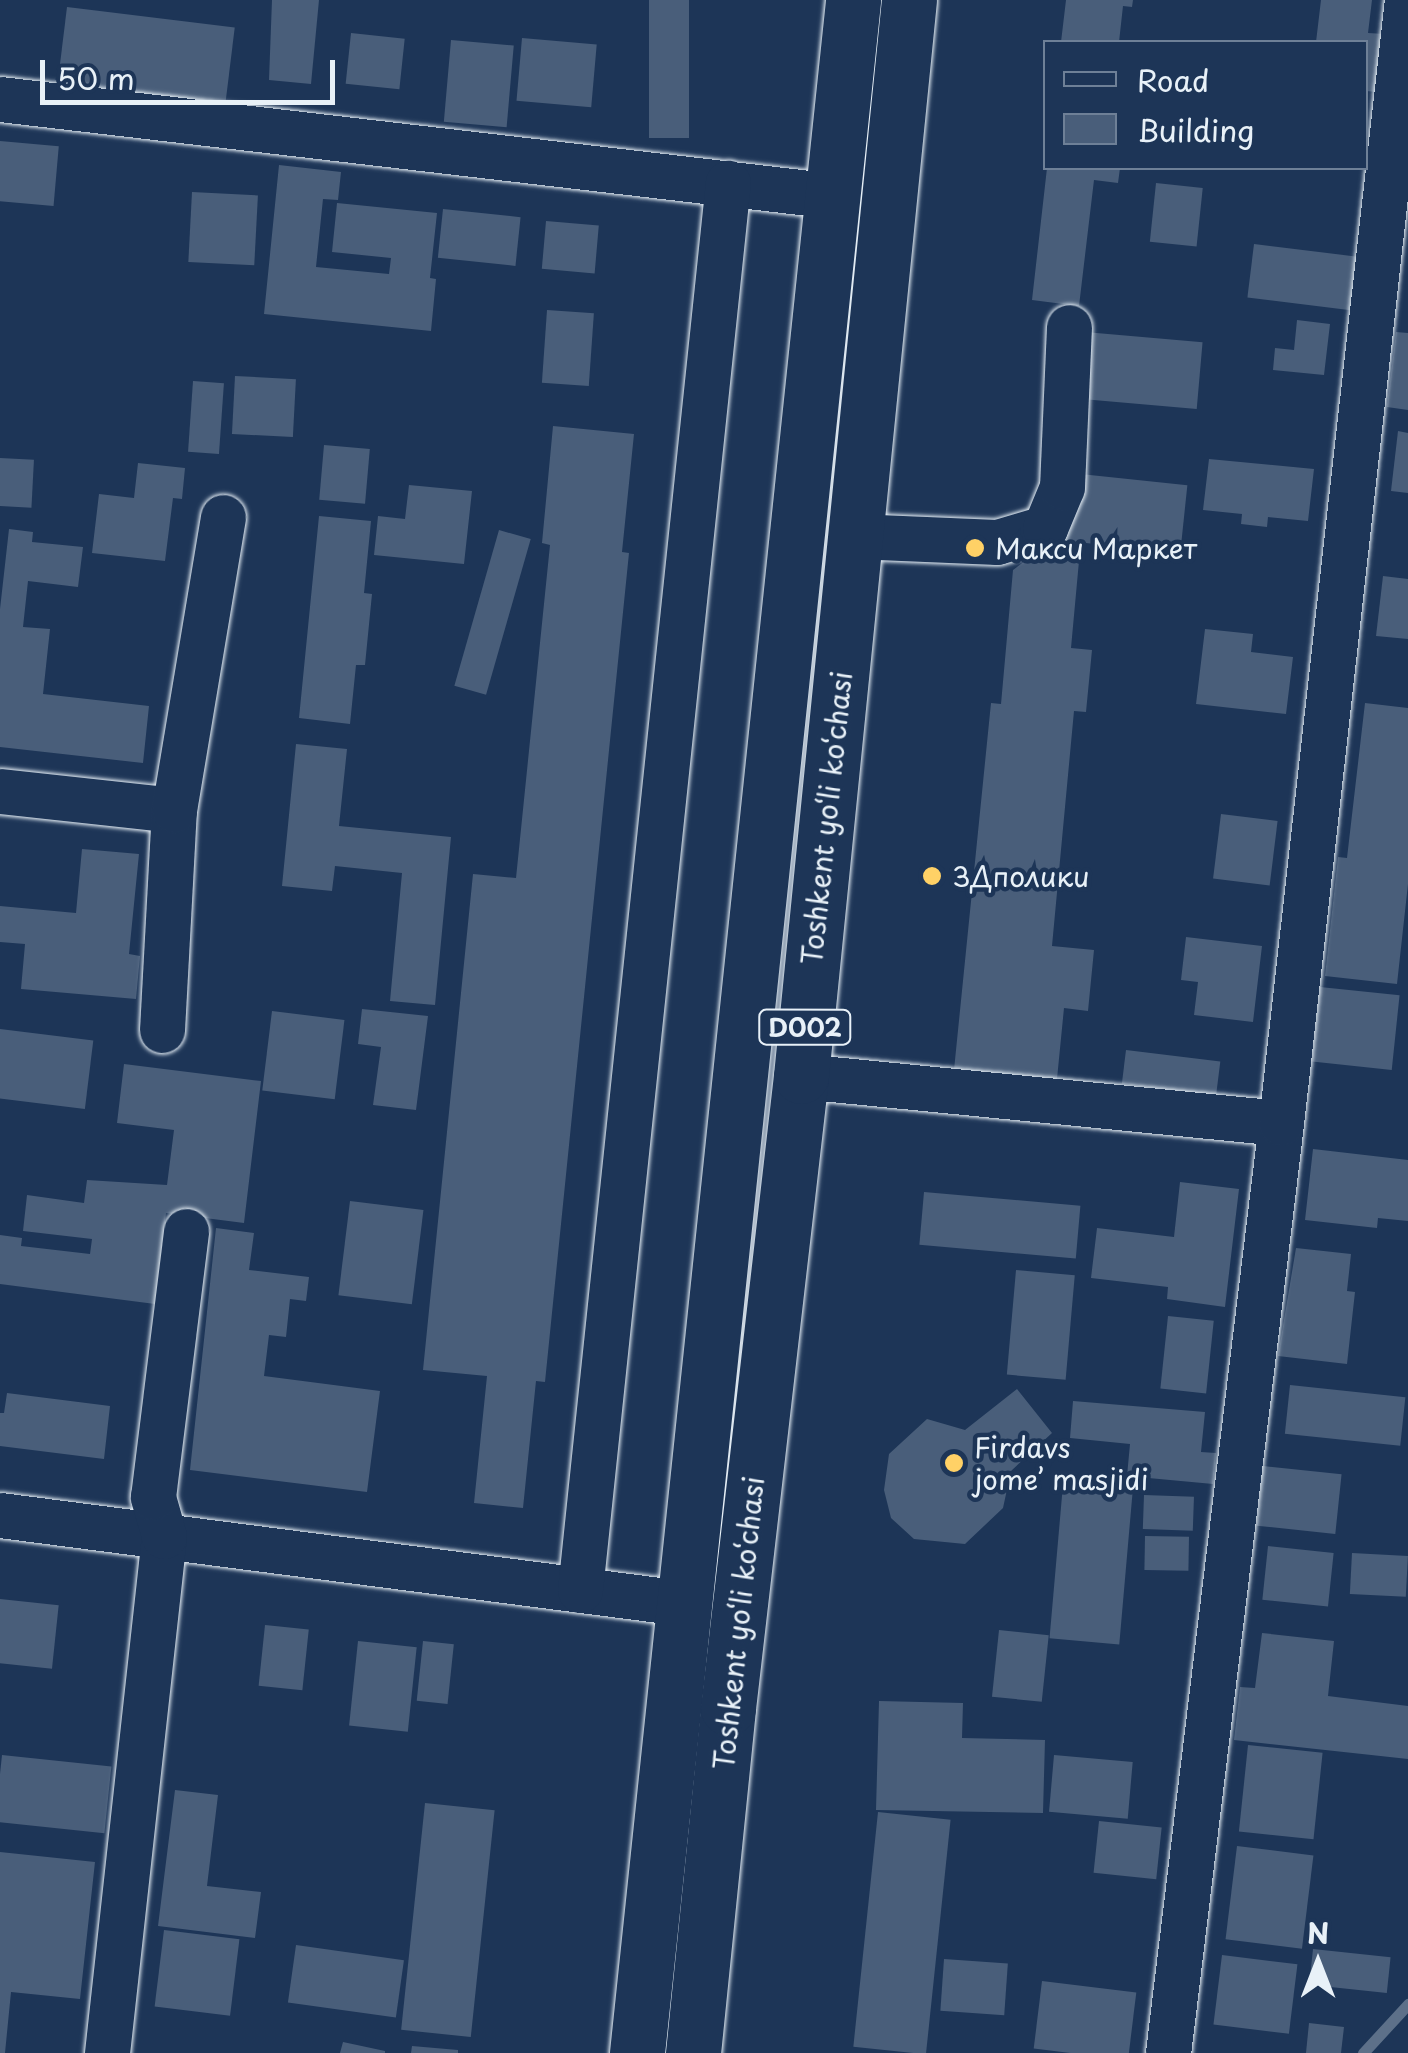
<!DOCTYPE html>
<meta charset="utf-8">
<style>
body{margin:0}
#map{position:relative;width:1408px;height:2053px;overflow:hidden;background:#1d3557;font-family:"Playpen Sans",sans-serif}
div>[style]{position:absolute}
.stream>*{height:11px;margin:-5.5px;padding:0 5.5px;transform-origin:5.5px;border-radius:5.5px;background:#5d7089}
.building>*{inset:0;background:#495e7a;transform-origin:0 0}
.roads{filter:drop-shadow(0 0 2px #e8f1f8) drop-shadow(0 0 2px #e8f1f8)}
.minor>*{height:45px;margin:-22.5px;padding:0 22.5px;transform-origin:22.5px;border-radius:22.5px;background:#1d3557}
.highway>*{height:55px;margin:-27.5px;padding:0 27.5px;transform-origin:27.5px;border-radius:27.5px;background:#1d3557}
.dots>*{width:28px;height:28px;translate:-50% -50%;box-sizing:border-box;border:5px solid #1d3557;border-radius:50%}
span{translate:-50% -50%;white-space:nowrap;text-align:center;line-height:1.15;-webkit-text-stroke:9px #1d3557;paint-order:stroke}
.shield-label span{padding:2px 8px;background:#1d3557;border:2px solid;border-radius:8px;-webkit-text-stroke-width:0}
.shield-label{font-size:25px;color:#e8f1f8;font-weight:700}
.poi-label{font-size:28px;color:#e8f1f8}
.left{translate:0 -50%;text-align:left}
.street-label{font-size:28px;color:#e8f1f8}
.legend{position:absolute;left:1043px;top:40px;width:325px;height:130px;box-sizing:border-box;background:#1d3557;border:2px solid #6e8097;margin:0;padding:12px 18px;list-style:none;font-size:30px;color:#e8f1f8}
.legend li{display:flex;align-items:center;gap:20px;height:50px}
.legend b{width:50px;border:2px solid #6e8097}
.north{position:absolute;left:1268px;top:1913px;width:100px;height:100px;-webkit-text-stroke:8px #1d3557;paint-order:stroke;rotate:0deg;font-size:28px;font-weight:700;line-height:40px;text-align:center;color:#e8f1f8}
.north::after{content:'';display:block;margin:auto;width:35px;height:45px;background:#e8f1f8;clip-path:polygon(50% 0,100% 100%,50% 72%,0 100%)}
.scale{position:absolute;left:40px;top:60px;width:295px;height:45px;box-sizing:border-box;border:5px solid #e8f1f8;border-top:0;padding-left:12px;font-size:30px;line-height:35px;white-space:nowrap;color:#e8f1f8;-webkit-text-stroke:8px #1d3557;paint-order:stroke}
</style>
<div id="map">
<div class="stream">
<i style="left:1363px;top:2053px;width:67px;rotate:-47.4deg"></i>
</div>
<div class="building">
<i style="clip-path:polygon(272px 0,319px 0,311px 84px,269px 80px)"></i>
<i style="left:649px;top:0;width:40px;height:138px"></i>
<i style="clip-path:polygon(1066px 0,1133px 0,1132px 7px,1123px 6px,1119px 42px,1061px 42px)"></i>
<i style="clip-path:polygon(1321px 0,1372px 0,1368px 33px,1385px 34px,1377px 92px,1366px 91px,1366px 42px,1316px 42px)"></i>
<i style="left:67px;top:7px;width:169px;height:78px;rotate:7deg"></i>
<i style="left:351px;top:33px;width:54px;height:51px;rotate:6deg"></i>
<i style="left:522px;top:38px;width:75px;height:63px;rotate:5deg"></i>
<i style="left:451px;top:40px;width:63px;height:82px;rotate:5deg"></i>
<i style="left:0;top:141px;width:59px;height:60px;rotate:5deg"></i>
<i style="clip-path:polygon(279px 165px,341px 172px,338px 200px,323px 199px,316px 267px,389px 274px,391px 258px,332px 252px,337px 203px,437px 213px,430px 278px,436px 279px,431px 331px,264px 314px)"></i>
<i style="clip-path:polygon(1047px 168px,1120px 168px,1118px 183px,1094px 180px,1079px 306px,1032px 300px)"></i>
<i style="left:1156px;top:183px;width:47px;height:59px;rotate:6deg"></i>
<i style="left:192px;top:192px;width:66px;height:70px;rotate:3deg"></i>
<i style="left:443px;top:209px;width:78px;height:49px;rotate:6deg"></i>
<i style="left:546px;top:221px;width:53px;height:48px;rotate:5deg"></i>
<i style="left:1254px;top:244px;width:104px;height:54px;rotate:7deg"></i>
<i style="left:547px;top:310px;width:47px;height:73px;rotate:4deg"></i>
<i style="clip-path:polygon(1297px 320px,1330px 324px,1324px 375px,1273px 370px,1275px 348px,1294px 350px)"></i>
<i style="left:1085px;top:332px;width:118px;height:67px;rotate:5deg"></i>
<i style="clip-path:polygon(1396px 332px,1408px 333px,1408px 410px,1387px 407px)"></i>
<i style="left:235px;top:376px;width:61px;height:58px;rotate:3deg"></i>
<i style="left:193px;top:381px;width:31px;height:71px;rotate:4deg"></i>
<i style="clip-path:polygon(553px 426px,634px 434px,622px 552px,629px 553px,545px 1382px,536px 1381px,523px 1508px,474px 1503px,487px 1376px,423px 1370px,473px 874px,516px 878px,550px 545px,542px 543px)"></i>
<i style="clip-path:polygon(1398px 431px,1408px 433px,1408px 493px,1391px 491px)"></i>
<i style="left:324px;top:445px;width:46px;height:55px;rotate:5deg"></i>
<i style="left:0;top:458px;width:34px;height:48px;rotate:3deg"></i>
<i style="clip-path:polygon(1209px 459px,1314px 469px,1308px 521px,1268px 517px,1267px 527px,1241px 524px,1242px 514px,1203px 510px)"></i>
<i style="clip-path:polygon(138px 463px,185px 468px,182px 499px,173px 498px,165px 561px,92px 553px,99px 494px,134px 498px)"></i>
<i style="left:1071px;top:473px;width:117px;height:68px;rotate:6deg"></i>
<i style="clip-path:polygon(409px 485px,472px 491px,464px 564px,374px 555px,378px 516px,405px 519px)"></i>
<i style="clip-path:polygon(319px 516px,371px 521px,364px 593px,372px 594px,365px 665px,356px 665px,350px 724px,299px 718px)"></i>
<i style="clip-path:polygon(9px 529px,33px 532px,32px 542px,83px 547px,78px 587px,28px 581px,23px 627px,50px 629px,43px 694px,149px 706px,143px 763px,0 747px,0 609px)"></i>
<i style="left:499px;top:530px;width:33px;height:162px;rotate:16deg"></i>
<i style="clip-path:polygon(1030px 557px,1079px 561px,1071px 648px,1092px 650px,1086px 712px,1074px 711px,1052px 946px,1094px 950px,1088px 1011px,1064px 1008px,1057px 1079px,954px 1070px,991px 703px,1001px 704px,1013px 570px)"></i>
<i style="clip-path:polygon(1383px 576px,1408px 579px,1408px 639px,1376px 636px)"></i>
<i style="clip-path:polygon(1205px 629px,1253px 634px,1251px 652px,1293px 657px,1286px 714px,1196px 704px)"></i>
<i style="clip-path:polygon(1365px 703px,1408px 708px,1408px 884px,1397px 984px,1325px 976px,1338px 857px,1347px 858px)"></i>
<i style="clip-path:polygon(296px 744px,347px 749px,339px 826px,451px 837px,435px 1005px,390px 1001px,402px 873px,335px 866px,332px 891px,282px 886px)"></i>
<i style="left:1221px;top:814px;width:57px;height:65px;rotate:7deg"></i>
<i style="clip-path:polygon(82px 849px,139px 854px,129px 954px,140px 956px,136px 999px,21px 989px,25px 944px,0 942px,0 906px,76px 913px)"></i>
<i style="clip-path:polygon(1186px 937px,1262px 946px,1253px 1022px,1194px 1015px,1198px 982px,1181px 980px)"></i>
<i style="left:1320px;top:987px;width:80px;height:75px;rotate:6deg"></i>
<i style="clip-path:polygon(362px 1009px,428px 1016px,416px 1110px,373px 1105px,381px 1047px,358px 1044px)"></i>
<i style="left:272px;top:1011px;width:73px;height:80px;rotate:7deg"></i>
<i style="left:0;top:1029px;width:94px;height:69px;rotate:7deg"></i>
<i style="left:1126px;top:1050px;width:95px;height:34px;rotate:7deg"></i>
<i style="clip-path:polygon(124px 1064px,261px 1081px,244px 1223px,166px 1213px,155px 1304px,0 1284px,0 1235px,22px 1238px,21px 1246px,90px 1254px,92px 1239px,23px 1231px,27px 1195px,84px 1203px,87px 1180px,167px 1185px,174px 1130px,117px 1123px)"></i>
<i style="clip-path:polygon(1313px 1149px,1408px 1160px,1408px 1221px,1378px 1218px,1377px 1228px,1305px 1220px)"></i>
<i style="clip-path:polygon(1180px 1182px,1239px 1189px,1225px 1307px,1167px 1299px,1168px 1287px,1091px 1278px,1097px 1228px,1174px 1237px)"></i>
<i style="left:924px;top:1192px;width:157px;height:53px;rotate:5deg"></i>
<i style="left:350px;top:1201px;width:74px;height:95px;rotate:7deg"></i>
<i style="clip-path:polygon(216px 1228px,254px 1233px,249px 1270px,309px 1277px,306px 1301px,290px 1299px,286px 1337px,269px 1335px,264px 1376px,380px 1391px,367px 1492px,190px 1470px)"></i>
<i style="clip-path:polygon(1296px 1248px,1351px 1254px,1347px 1291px,1355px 1292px,1347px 1364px,1278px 1356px)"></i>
<i style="left:1016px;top:1270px;width:59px;height:105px;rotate:5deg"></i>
<i style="left:1168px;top:1316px;width:46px;height:73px;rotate:6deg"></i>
<i style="left:1290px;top:1385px;width:116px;height:49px;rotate:6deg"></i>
<i style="clip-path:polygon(1017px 1389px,1052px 1433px,1011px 1471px,1003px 1508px,965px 1544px,914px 1539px,891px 1518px,884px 1490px,889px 1454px,927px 1419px,965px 1430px)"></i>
<i style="clip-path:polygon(7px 1393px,110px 1406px,104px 1459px,0 1446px,0 1413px,4px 1413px)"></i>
<i style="clip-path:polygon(1073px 1401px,1205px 1412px,1201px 1452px,1216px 1453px,1213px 1484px,1127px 1476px,1130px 1444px,1070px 1438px)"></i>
<i style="left:1263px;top:1466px;width:79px;height:60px;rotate:6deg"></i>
<i style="left:1064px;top:1473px;width:70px;height:166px;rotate:5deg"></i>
<i style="left:1144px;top:1495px;width:50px;height:34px;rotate:2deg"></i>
<i style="left:1145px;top:1536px;width:44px;height:34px;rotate:1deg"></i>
<i style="left:1268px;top:1546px;width:66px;height:54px;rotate:6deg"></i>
<i style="left:1352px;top:1553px;width:56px;height:41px;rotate:3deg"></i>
<i style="left:0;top:1599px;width:59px;height:64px;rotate:6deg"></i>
<i style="left:265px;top:1625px;width:44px;height:61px;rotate:6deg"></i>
<i style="left:999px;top:1630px;width:50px;height:67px;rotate:6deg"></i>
<i style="clip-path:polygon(1262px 1633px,1334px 1641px,1328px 1696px,1408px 1706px,1408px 1759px,1234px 1740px,1240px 1687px,1255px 1688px)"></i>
<i style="left:358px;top:1641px;width:59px;height:85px;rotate:6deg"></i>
<i style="left:423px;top:1641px;width:31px;height:60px;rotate:6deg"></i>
<i style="clip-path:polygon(879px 1701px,963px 1703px,962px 1738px,1045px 1740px,1043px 1813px,876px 1810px)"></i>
<i style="left:1248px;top:1745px;width:75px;height:87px;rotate:6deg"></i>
<i style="left:2px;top:1755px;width:110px;height:67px;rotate:6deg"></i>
<i style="left:1054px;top:1755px;width:79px;height:57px;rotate:5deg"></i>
<i style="clip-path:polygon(175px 1790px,218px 1795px,207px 1886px,261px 1892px,255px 1938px,158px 1926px)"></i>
<i style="left:425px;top:1803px;width:70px;height:228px;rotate:6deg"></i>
<i style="left:878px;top:1812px;width:73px;height:236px;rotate:6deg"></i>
<i style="left:1099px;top:1821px;width:63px;height:52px;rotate:6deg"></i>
<i style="left:1237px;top:1846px;width:77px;height:94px;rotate:7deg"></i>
<i style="clip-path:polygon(0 1852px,95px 1862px,80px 1999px,11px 1992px,5px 2053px,0 2053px)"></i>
<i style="left:164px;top:1930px;width:76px;height:77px;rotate:7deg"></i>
<i style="left:296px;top:1945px;width:109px;height:58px;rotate:8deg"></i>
<i style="left:1313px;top:1949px;width:78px;height:36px;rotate:6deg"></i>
<i style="left:1222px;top:1955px;width:76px;height:70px;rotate:7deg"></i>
<i style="left:944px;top:1959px;width:64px;height:52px;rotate:4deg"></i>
<i style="left:1042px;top:1981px;width:95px;height:68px;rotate:7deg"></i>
<i style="clip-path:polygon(1309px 2023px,1344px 2027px,1341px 2053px,1306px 2053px)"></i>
<i style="clip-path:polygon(343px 2042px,385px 2051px,385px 2053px,340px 2053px)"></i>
<i style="clip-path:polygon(412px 2046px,458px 2050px,458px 2053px,411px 2053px)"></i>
</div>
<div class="roads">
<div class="minor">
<i style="left:0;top:99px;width:841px;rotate:6.63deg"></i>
<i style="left:854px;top:536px;width:143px;rotate:2.4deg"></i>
<i style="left:997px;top:542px;width:50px;rotate:-16.3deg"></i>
<i style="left:1045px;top:528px;width:44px;rotate:-67.5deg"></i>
<i style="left:1062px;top:487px;width:160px;rotate:-87.5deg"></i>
<i style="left:0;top:791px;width:175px;rotate:6.2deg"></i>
<i style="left:162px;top:1030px;width:220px;rotate:-86.9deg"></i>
<i style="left:174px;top:810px;width:297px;rotate:-80.5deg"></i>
<i style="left:801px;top:1076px;width:482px;rotate:5.6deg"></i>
<i style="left:0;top:1515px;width:688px;rotate:7.35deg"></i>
<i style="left:580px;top:1590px;width:1415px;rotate:-84deg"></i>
<i style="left:107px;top:2053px;width:520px;rotate:-83.71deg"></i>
<i style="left:164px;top:1536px;width:41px;rotate:-105.8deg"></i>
<i style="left:153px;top:1497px;width:268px;rotate:-82.9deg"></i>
<i style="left:1168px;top:2053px;width:937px;rotate:-83.07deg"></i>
<i style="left:1281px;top:1123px;width:1130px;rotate:-83.6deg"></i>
</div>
<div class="highway">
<i style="left:637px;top:2053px;width:2064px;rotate:-83.99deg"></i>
<i style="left:693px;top:2053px;width:347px;rotate:-84.2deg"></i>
<i style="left:728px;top:1708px;width:636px;rotate:-83.41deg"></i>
<i style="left:801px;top:1076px;width:1081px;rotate:-84.27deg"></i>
</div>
</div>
<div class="dots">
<i style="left:975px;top:548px;background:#ffd166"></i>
<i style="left:932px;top:876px;background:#ffd166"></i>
<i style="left:954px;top:1463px;background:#ffd166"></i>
</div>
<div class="shield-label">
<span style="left:805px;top:1027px">D002</span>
</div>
<div class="poi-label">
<span class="left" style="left:995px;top:548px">Макси Маркет</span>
<span class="left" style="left:952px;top:876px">3Дполики</span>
<span class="left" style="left:974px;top:1463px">Firdavs<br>jome’ masjidi</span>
</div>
<div class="street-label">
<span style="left:826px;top:818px;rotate:-84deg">Toshkent yo‘li ko‘chasi</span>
<span style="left:738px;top:1623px;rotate:-84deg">Toshkent yo‘li ko‘chasi</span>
</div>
<ul class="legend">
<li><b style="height:12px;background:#1d3557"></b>Road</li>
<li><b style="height:28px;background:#495e7a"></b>Building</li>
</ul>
<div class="north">N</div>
<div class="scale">50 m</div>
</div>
